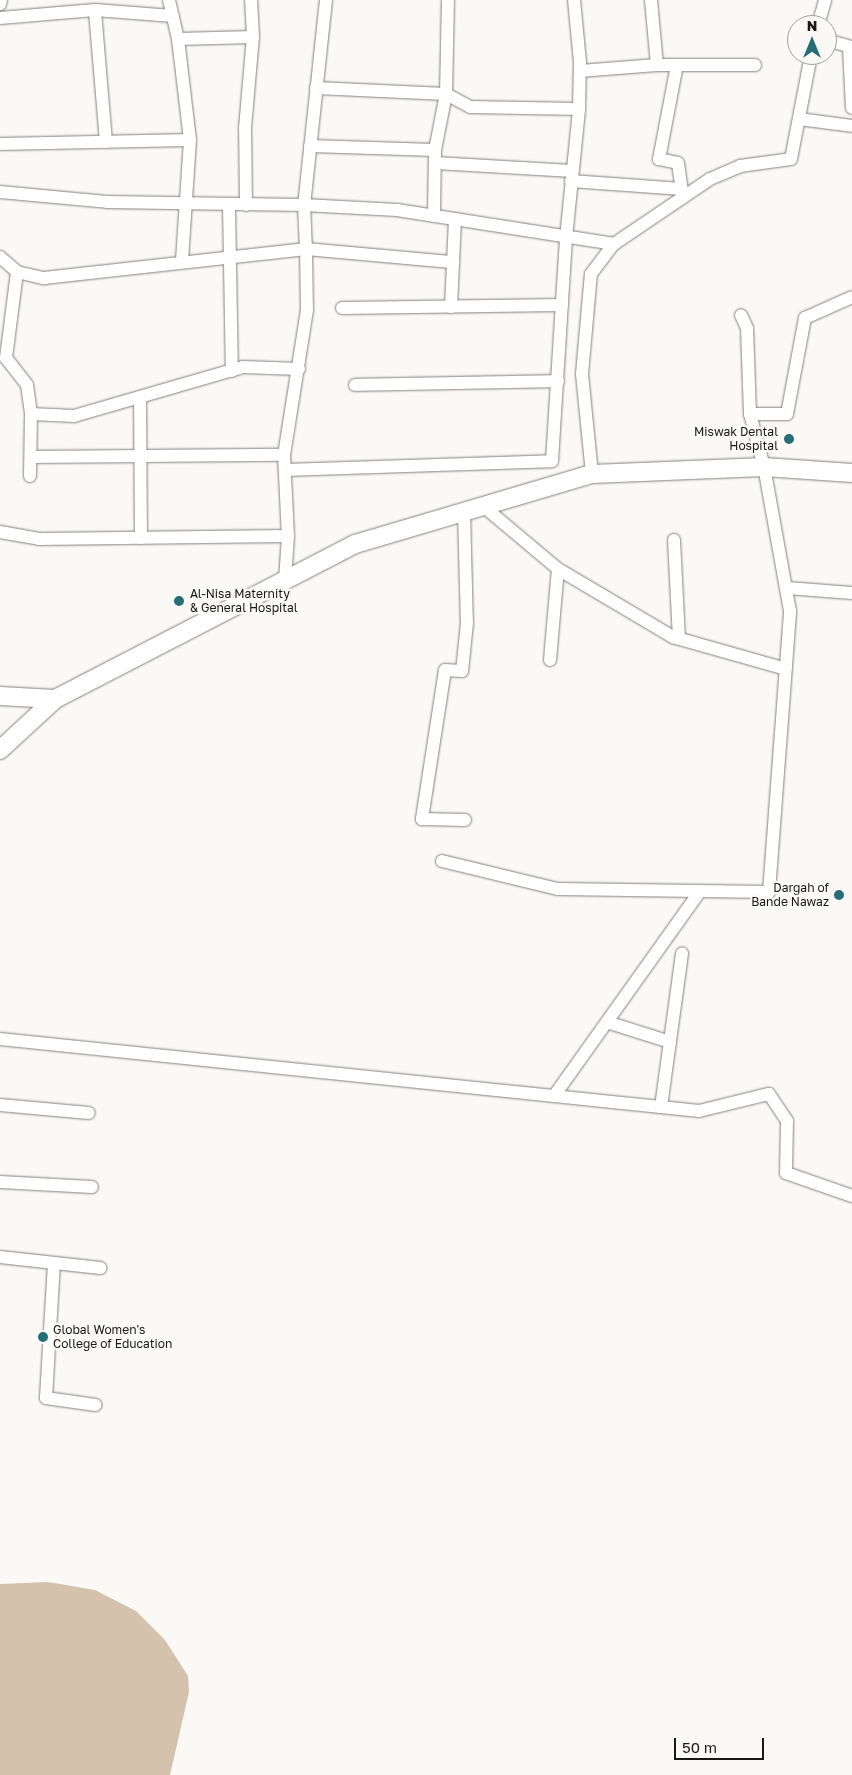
<!DOCTYPE html>
<style>
body{margin:0}
#map{position:relative;width:852px;height:1775px;overflow:hidden;background:#fbf9f6;font-family:"Golos Text",sans-serif}
div>[style]{position:absolute}
.green>*{inset:0;background:#d5c2ad}
.roads{filter:drop-shadow(0 0 1px #83817e) drop-shadow(0 0 1px #83817e)}
.street>*{height:12px;margin:-6px;padding:0 6px;transform-origin:6px;border-radius:6px;background:#fff}
.secondary>*{height:18px;margin:-9px;padding:0 9px;transform-origin:9px;border-radius:9px;background:#fff}
.dots>*{width:14px;height:14px;translate:-50% -50%;box-sizing:border-box;border:2px solid #fbf9f6;border-radius:50%}
span{translate:-50% -50%;white-space:nowrap;text-align:center;line-height:1.15;-webkit-text-stroke:4.5px #fbf9f6;paint-order:stroke}
.poi-label{font-size:12px;color:#191817}
.right{translate:-100% -50%;text-align:right}
.left{translate:0 -50%;text-align:left}
.north{position:absolute;left:787px;top:15px;width:50px;height:50px;box-sizing:border-box;background:#fbf9f6;border:1px solid #a19f9d;border-radius:50%;rotate:0deg;font-size:14px;font-weight:700;line-height:20px;text-align:center;color:#191817}
.north::after{content:'';display:block;margin:auto;width:18px;height:22px;background:#256e78;clip-path:polygon(50% 0,100% 100%,50% 72%,0 100%)}
.scale{position:absolute;left:674px;top:1738px;width:90px;height:22px;box-sizing:border-box;border:2px solid #191817;border-top:0;padding-left:6px;font-size:15px;line-height:18px;white-space:nowrap;color:#191817;-webkit-text-stroke:4px #fbf9f6;paint-order:stroke}
</style>
<div id="map">
<div class="green">
<i style="clip-path:polygon(48px 1582px,95px 1590px,136px 1611px,165px 1640px,188px 1676px,189px 1692px,170px 1775px,0 1775px,0 1584px)"></i>
</div>
<div class="roads">
<div class="street">
<i style="left:169px;top:0;width:40px;rotate:77deg"></i>
<i style="left:178px;top:39px;width:102px;rotate:83.2deg"></i>
<i style="left:190px;top:140px;width:121px;rotate:93.8deg"></i>
<i style="left:326px;top:0;width:206px;rotate:96.1deg"></i>
<i style="left:304px;top:205px;width:93px;rotate:3.1deg"></i>
<i style="left:397px;top:210px;width:220px;rotate:8.9deg"></i>
<i style="left:0;top:4px;width:4px;rotate:-76deg"></i>
<i style="left:0;top:18px;width:95px;rotate:-4.8deg"></i>
<i style="left:818px;top:25px;width:26px;rotate:-74deg"></i>
<i style="left:178px;top:39px;width:75px;rotate:-1.5deg"></i>
<i style="left:253px;top:37px;width:37px;rotate:-93deg"></i>
<i style="left:827px;top:40px;width:26px;rotate:16deg"></i>
<i style="left:849px;top:47px;width:61px;rotate:87.2deg"></i>
<i style="left:657px;top:65px;width:98px"></i>
<i style="left:677px;top:65px;width:96px;rotate:100.8deg"></i>
<i style="left:659px;top:159px;width:19px;rotate:12deg"></i>
<i style="left:678px;top:163px;width:34px;rotate:82deg"></i>
<i style="left:580px;top:71px;width:77px;rotate:-4.5deg"></i>
<i style="left:657px;top:65px;width:65px;rotate:-95.3deg"></i>
<i style="left:316px;top:88px;width:130px;rotate:2.6deg"></i>
<i style="left:446px;top:94px;width:27px;rotate:28deg"></i>
<i style="left:470px;top:107px;width:109px;rotate:1.1deg"></i>
<i style="left:799px;top:119px;width:53px;rotate:7.5deg"></i>
<i style="left:106px;top:142px;width:132px;rotate:-94.8deg"></i>
<i style="left:95px;top:10px;width:78px;rotate:4.4deg"></i>
<i style="left:0;top:144px;width:190px;rotate:-1.2deg"></i>
<i style="left:310px;top:146px;width:125px;rotate:1.8deg"></i>
<i style="left:435px;top:150px;width:66px;rotate:90.9deg"></i>
<i style="left:435px;top:150px;width:57px;rotate:-78.9deg"></i>
<i style="left:446px;top:94px;width:94px;rotate:-88.8deg"></i>
<i style="left:436px;top:163px;width:136px;rotate:3.4deg"></i>
<i style="left:571px;top:181px;width:111px;rotate:4.1deg"></i>
<i style="left:0;top:192px;width:107px;rotate:5.3deg"></i>
<i style="left:107px;top:202px;width:197px;rotate:0.9deg"></i>
<i style="left:304px;top:205px;width:44px;rotate:87.4deg"></i>
<i style="left:306px;top:249px;width:148px;rotate:5.1deg"></i>
<i style="left:246px;top:205px;width:77px;rotate:-90.7deg"></i>
<i style="left:245px;top:128px;width:91px;rotate:-85deg"></i>
<i style="left:229px;top:206px;width:165px;rotate:89deg"></i>
<i style="left:0;top:257px;width:23px;rotate:41deg"></i>
<i style="left:17px;top:272px;width:28px;rotate:13deg"></i>
<i style="left:44px;top:278px;width:264px;rotate:-6.3deg"></i>
<i style="left:306px;top:249px;width:61px;rotate:89.1deg"></i>
<i style="left:307px;top:310px;width:147px;rotate:99deg"></i>
<i style="left:284px;top:455px;width:81px;rotate:87.2deg"></i>
<i style="left:17px;top:272px;width:87px;rotate:97.3deg"></i>
<i style="left:6px;top:358px;width:34px;rotate:52deg"></i>
<i style="left:27px;top:385px;width:29px;rotate:82deg"></i>
<i style="left:31px;top:414px;width:43px;rotate:2.7deg"></i>
<i style="left:74px;top:416px;width:176px;rotate:-16.2deg"></i>
<i style="left:243px;top:367px;width:56px;rotate:2deg"></i>
<i style="left:451px;top:307px;width:88px;rotate:-87.4deg"></i>
<i style="left:342px;top:308px;width:220px;rotate:-0.8deg"></i>
<i style="left:355px;top:385px;width:203px;rotate:-1.1deg"></i>
<i style="left:140px;top:397px;width:141px;rotate:89.6deg"></i>
<i style="left:750px;top:414px;width:37px"></i>
<i style="left:787px;top:414px;width:98px;rotate:-79.4deg"></i>
<i style="left:805px;top:318px;width:51px;rotate:-24.1deg"></i>
<i style="left:31px;top:457px;width:253px;rotate:-0.5deg"></i>
<i style="left:285px;top:470px;width:267px;rotate:-1.9deg"></i>
<i style="left:552px;top:461px;width:223px;rotate:-86.4deg"></i>
<i style="left:566px;top:238px;width:130px;rotate:-84.2deg"></i>
<i style="left:579px;top:109px;width:47px;rotate:-88.8deg"></i>
<i style="left:580px;top:62px;width:62px;rotate:-95.5deg"></i>
<i style="left:592px;top:474px;width:100px;rotate:-95.7deg"></i>
<i style="left:582px;top:374px;width:100px;rotate:-84.9deg"></i>
<i style="left:591px;top:274px;width:38px;rotate:-53deg"></i>
<i style="left:614px;top:244px;width:116px;rotate:-34.1deg"></i>
<i style="left:710px;top:179px;width:33px;rotate:-23deg"></i>
<i style="left:740px;top:166px;width:51px;rotate:-7.8deg"></i>
<i style="left:791px;top:159px;width:106px;rotate:-79.1deg"></i>
<i style="left:30px;top:476px;width:62px;rotate:-89.1deg"></i>
<i style="left:483px;top:506px;width:98px;rotate:40deg"></i>
<i style="left:558px;top:569px;width:134px;rotate:30.6deg"></i>
<i style="left:673px;top:637px;width:117px;rotate:15.8deg"></i>
<i style="left:464px;top:512px;width:111px;rotate:88.5deg"></i>
<i style="left:467px;top:623px;width:48px;rotate:95.9deg"></i>
<i style="left:462px;top:671px;width:17px;rotate:-177deg"></i>
<i style="left:445px;top:670px;width:151px;rotate:98.8deg"></i>
<i style="left:422px;top:819px;width:43px;rotate:1.3deg"></i>
<i style="left:0;top:532px;width:40px;rotate:10deg"></i>
<i style="left:39px;top:539px;width:249px;rotate:-0.7deg"></i>
<i style="left:288px;top:536px;width:44px;rotate:93.9deg"></i>
<i style="left:674px;top:540px;width:99px;rotate:87.1deg"></i>
<i style="left:787px;top:588px;width:65px;rotate:4.4deg"></i>
<i style="left:550px;top:660px;width:91px;rotate:-85deg"></i>
<i style="left:442px;top:861px;width:119px;rotate:13.6deg"></i>
<i style="left:558px;top:889px;width:211px;rotate:0.8deg"></i>
<i style="left:769px;top:892px;width:282px;rotate:-85.7deg"></i>
<i style="left:790px;top:611px;width:146px;rotate:-100.2deg"></i>
<i style="left:764px;top:467px;width:55px;rotate:-104.8deg"></i>
<i style="left:750px;top:414px;width:86px;rotate:-92deg"></i>
<i style="left:747px;top:328px;width:14px;rotate:-115deg"></i>
<i style="left:607px;top:1022px;width:66px;rotate:17.6deg"></i>
<i style="left:0;top:1039px;width:703px;rotate:5.88deg"></i>
<i style="left:699px;top:1111px;width:72px;rotate:-13.7deg"></i>
<i style="left:769px;top:1094px;width:32px;rotate:56deg"></i>
<i style="left:787px;top:1121px;width:52px;rotate:91.1deg"></i>
<i style="left:786px;top:1173px;width:70px;rotate:19.2deg"></i>
<i style="left:554px;top:1096px;width:252px;rotate:-54.5deg"></i>
<i style="left:0;top:1105px;width:89px;rotate:5.1deg"></i>
<i style="left:661px;top:1107px;width:155px;rotate:-82.2deg"></i>
<i style="left:0;top:1182px;width:92px;rotate:3.1deg"></i>
<i style="left:0;top:1257px;width:101px;rotate:6.3deg"></i>
<i style="left:54px;top:1263px;width:135px;rotate:93.4deg"></i>
<i style="left:46px;top:1398px;width:50px;rotate:8deg"></i>
</div>
<div class="secondary">
<i style="left:0;top:696px;width:55px;rotate:3.1deg"></i>
<i style="left:0;top:750px;width:75px;rotate:-42.8deg"></i>
<i style="left:55px;top:699px;width:338px;rotate:-27.3deg"></i>
<i style="left:355px;top:544px;width:247px;rotate:-16.5deg"></i>
<i style="left:592px;top:474px;width:172px;rotate:-2.3deg"></i>
<i style="left:764px;top:467px;width:88px;rotate:3.9deg"></i>
</div>
</div>
<div class="dots">
<i style="left:789px;top:439px;background:#256e78"></i>
<i style="left:179px;top:601px;background:#256e78"></i>
<i style="left:839px;top:895px;background:#256e78"></i>
<i style="left:43px;top:1337px;background:#256e78"></i>
</div>
<div class="poi-label">
<span class="right" style="left:778px;top:439px">Miswak Dental<br>Hospital</span>
<span class="left" style="left:190px;top:601px">Al-Nisa Maternity<br>&amp; General Hospital</span>
<span class="right" style="left:829px;top:895px">Dargah of<br>Bande Nawaz</span>
<span class="left" style="left:53px;top:1337px">Global Women's<br>College of Education</span>
</div>
<div class="north">N</div>
<div class="scale">50 m</div>
</div>
